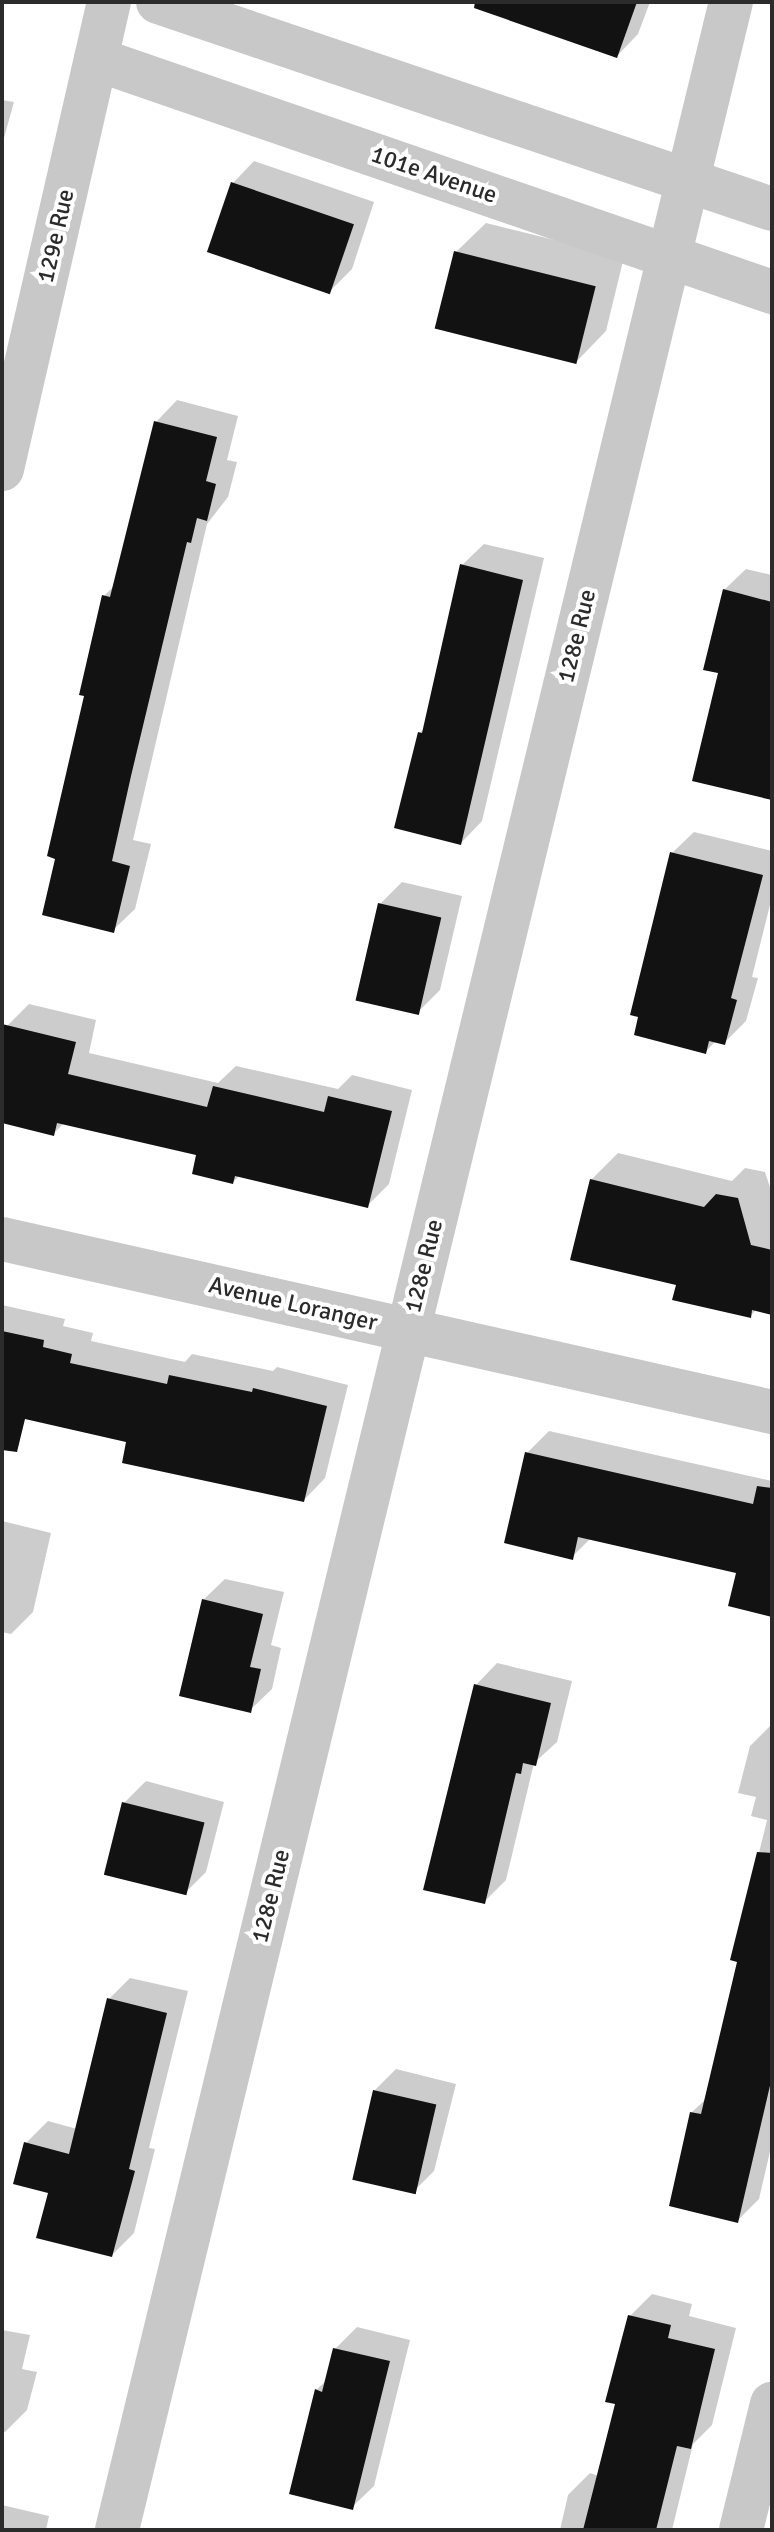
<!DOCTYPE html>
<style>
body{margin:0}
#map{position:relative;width:774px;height:2532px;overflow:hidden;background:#fff;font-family:Signika,sans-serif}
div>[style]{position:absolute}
.shadow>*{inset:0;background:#0003}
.building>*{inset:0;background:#121212;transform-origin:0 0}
.street>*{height:44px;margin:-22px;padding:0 22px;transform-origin:22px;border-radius:22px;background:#c8c8c8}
span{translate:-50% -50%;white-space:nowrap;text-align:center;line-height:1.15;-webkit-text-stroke:8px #fff;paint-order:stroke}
.street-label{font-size:24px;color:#2b2b2b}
.frame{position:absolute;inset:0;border:4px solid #2b2b2b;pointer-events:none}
</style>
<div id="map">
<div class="shadow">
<i style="clip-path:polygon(496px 2px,650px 2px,638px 34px,617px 56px)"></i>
<i style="clip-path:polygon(2px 100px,14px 102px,2px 145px)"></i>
<i style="clip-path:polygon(254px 161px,374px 202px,352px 269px,330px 291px,233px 183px)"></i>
<i style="clip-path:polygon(486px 223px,624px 257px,606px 331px,577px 361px,456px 252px)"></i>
<i style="clip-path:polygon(177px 400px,238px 416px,227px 460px,237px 462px,228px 497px,207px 524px,133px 840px,151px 844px,135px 909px,113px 930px,58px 857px,104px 596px,115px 585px,156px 422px)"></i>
<i style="clip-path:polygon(484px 544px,544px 558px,482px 821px,461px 843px,420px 733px,425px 728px,462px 565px)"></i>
<i style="clip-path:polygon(746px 569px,772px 575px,772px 798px,720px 672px,724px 590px)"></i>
<i style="clip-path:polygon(694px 832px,772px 851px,772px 897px,752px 977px,758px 978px,746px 1021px,724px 1043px,716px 1041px,705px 1052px,672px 853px)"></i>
<i style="clip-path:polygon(402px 882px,462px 896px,440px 990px,418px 1012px,380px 904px)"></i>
<i style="clip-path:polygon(29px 1004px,96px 1020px,89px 1053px,218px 1083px,236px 1066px,338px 1089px,352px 1075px,412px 1090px,389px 1184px,367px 1206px,240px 1175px,233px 1182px,199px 1154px,64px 1123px,53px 1134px,2px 1121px,2px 1048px,7px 1026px)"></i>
<i style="clip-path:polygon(618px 1153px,732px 1181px,745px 1168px,765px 1172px,772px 1193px,772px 1313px,757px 1309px,750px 1316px,678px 1283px,591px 1180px)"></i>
<i style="clip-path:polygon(2px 1305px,65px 1319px,63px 1326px,93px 1333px,91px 1341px,185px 1362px,192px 1354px,273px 1371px,277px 1367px,348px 1385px,325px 1478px,304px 1500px,129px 1440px,2px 1412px)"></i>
<i style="clip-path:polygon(549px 1431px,772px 1481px,772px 1615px,738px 1572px,591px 1538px,572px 1557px,527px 1453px)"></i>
<i style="clip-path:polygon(2px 1521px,51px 1533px,33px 1612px,11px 1634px,2px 1632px)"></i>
<i style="clip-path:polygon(225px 1579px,284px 1592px,271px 1645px,281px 1648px,272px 1689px,250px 1710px,203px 1600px)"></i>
<i style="clip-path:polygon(497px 1663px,572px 1681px,557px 1742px,534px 1763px,506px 1880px,484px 1902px,476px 1685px)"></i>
<i style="clip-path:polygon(772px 1724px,772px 2143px,759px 2199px,737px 2221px,692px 2112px,707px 2098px,740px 1960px,733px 1959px,767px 1820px,751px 1816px,756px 1797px,738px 1793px,750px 1746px)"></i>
<i style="clip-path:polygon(146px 1781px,224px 1802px,206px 1872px,184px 1894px,124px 1803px)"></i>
<i style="clip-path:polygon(130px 1978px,188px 1991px,149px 2148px,155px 2149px,134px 2233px,112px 2255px,50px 2191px,26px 2143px,48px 2121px,77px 2129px,109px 1999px)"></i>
<i style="clip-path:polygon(396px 2069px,456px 2084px,434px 2171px,413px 2192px,374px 2091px)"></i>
<i style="clip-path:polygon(652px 2294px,692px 2304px,689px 2316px,736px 2328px,712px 2425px,693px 2444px,672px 2530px,560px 2530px,568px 2495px,590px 2473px,599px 2476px,618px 2403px,630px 2316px)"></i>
<i style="clip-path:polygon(357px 2327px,410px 2340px,374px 2486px,352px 2507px,316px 2390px,327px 2380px,335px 2349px)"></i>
<i style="clip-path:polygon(2px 2330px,30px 2335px,22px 2369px,37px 2372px,27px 2410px,5px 2432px,2px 2431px)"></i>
<i style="clip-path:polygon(2px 2505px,49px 2516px,46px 2530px,2px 2530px)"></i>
</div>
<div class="building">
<i style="clip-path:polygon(475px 2px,637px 2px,617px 58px,474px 8px)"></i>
<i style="left:231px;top:182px;width:130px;height:74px;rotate:19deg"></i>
<i style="left:454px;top:251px;width:146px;height:80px;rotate:14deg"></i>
<i style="clip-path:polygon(154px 421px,217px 437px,206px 481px,216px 484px,207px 521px,197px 518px,191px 543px,187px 542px,131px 776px,112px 861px,130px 866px,114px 933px,42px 915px,55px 859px,47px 856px,84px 696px,79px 695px,102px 595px,110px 597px)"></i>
<i style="clip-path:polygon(460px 564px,523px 580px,461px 845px,394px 828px,418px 732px,422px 733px)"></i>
<i style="clip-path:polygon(723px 589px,772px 602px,772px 800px,692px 781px,718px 673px,703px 670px)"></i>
<i style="clip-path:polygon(670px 852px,763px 875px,731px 998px,737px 1000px,725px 1045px,709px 1041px,706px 1054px,634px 1035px,638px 1017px,630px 1015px)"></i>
<i style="left:378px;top:903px;width:65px;height:100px;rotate:13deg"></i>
<i style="clip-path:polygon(2px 1024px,76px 1042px,68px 1074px,207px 1107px,213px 1086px,324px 1112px,328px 1096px,392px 1111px,368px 1208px,235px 1176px,233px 1184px,192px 1174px,196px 1155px,57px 1123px,54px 1136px,2px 1123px)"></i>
<i style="clip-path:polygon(590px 1179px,704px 1207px,716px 1194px,738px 1198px,751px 1245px,772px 1250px,772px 1315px,752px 1310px,751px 1318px,672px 1300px,676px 1285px,570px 1260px)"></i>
<i style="clip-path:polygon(2px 1331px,44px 1340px,43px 1347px,72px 1354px,70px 1363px,167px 1384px,169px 1375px,252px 1392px,253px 1388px,327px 1406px,304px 1502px,122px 1463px,126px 1442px,25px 1419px,17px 1452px,2px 1450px)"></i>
<i style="clip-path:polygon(525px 1452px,753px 1504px,757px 1486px,772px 1488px,772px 1617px,728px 1606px,736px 1573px,578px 1537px,573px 1560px,504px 1543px)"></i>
<i style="clip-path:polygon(202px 1599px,263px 1614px,250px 1667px,261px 1669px,251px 1713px,179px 1696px)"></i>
<i style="clip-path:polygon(474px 1684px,551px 1703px,536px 1766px,523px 1763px,521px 1774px,516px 1773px,485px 1904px,423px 1890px)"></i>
<i style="left:122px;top:1802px;width:85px;height:75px;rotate:14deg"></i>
<i style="clip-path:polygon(757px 1852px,772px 1853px,772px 2077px,738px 2223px,669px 2206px,690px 2112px,701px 2114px,737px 1962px,730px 1960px)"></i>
<i style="clip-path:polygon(107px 1998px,167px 2013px,129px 2169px,135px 2171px,112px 2257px,36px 2238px,48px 2193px,13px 2184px,24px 2142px,69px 2154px)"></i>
<i style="left:373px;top:2090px;width:65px;height:92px;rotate:13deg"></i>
<i style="clip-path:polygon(628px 2315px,671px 2325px,668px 2338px,715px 2349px,691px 2449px,677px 2446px,656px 2530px,583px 2530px,615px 2404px,605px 2402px)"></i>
<i style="clip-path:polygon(333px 2348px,390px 2361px,353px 2510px,289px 2494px,315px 2389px,322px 2392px)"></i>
</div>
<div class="street">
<i style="left:158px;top:2px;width:648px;rotate:18.63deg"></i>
<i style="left:96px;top:59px;width:715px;rotate:19.02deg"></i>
<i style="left:2px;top:469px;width:479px;rotate:-77.1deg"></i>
<i style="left:2px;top:1239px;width:789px;rotate:12.66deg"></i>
<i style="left:117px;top:2530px;width:2601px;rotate:-76.35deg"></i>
<i style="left:741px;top:2530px;width:130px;rotate:-76.2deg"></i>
</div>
<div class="street-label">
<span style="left:434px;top:175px;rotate:19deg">101e Avenue</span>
<span style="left:56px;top:236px;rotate:-77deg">129e Rue</span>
<span style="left:577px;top:636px;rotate:-76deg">128e Rue</span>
<span style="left:424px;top:1266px;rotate:-76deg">128e Rue</span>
<span style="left:293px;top:1304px;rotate:13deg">Avenue Loranger</span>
<span style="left:271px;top:1896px;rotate:-76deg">128e Rue</span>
</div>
<div class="frame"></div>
</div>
